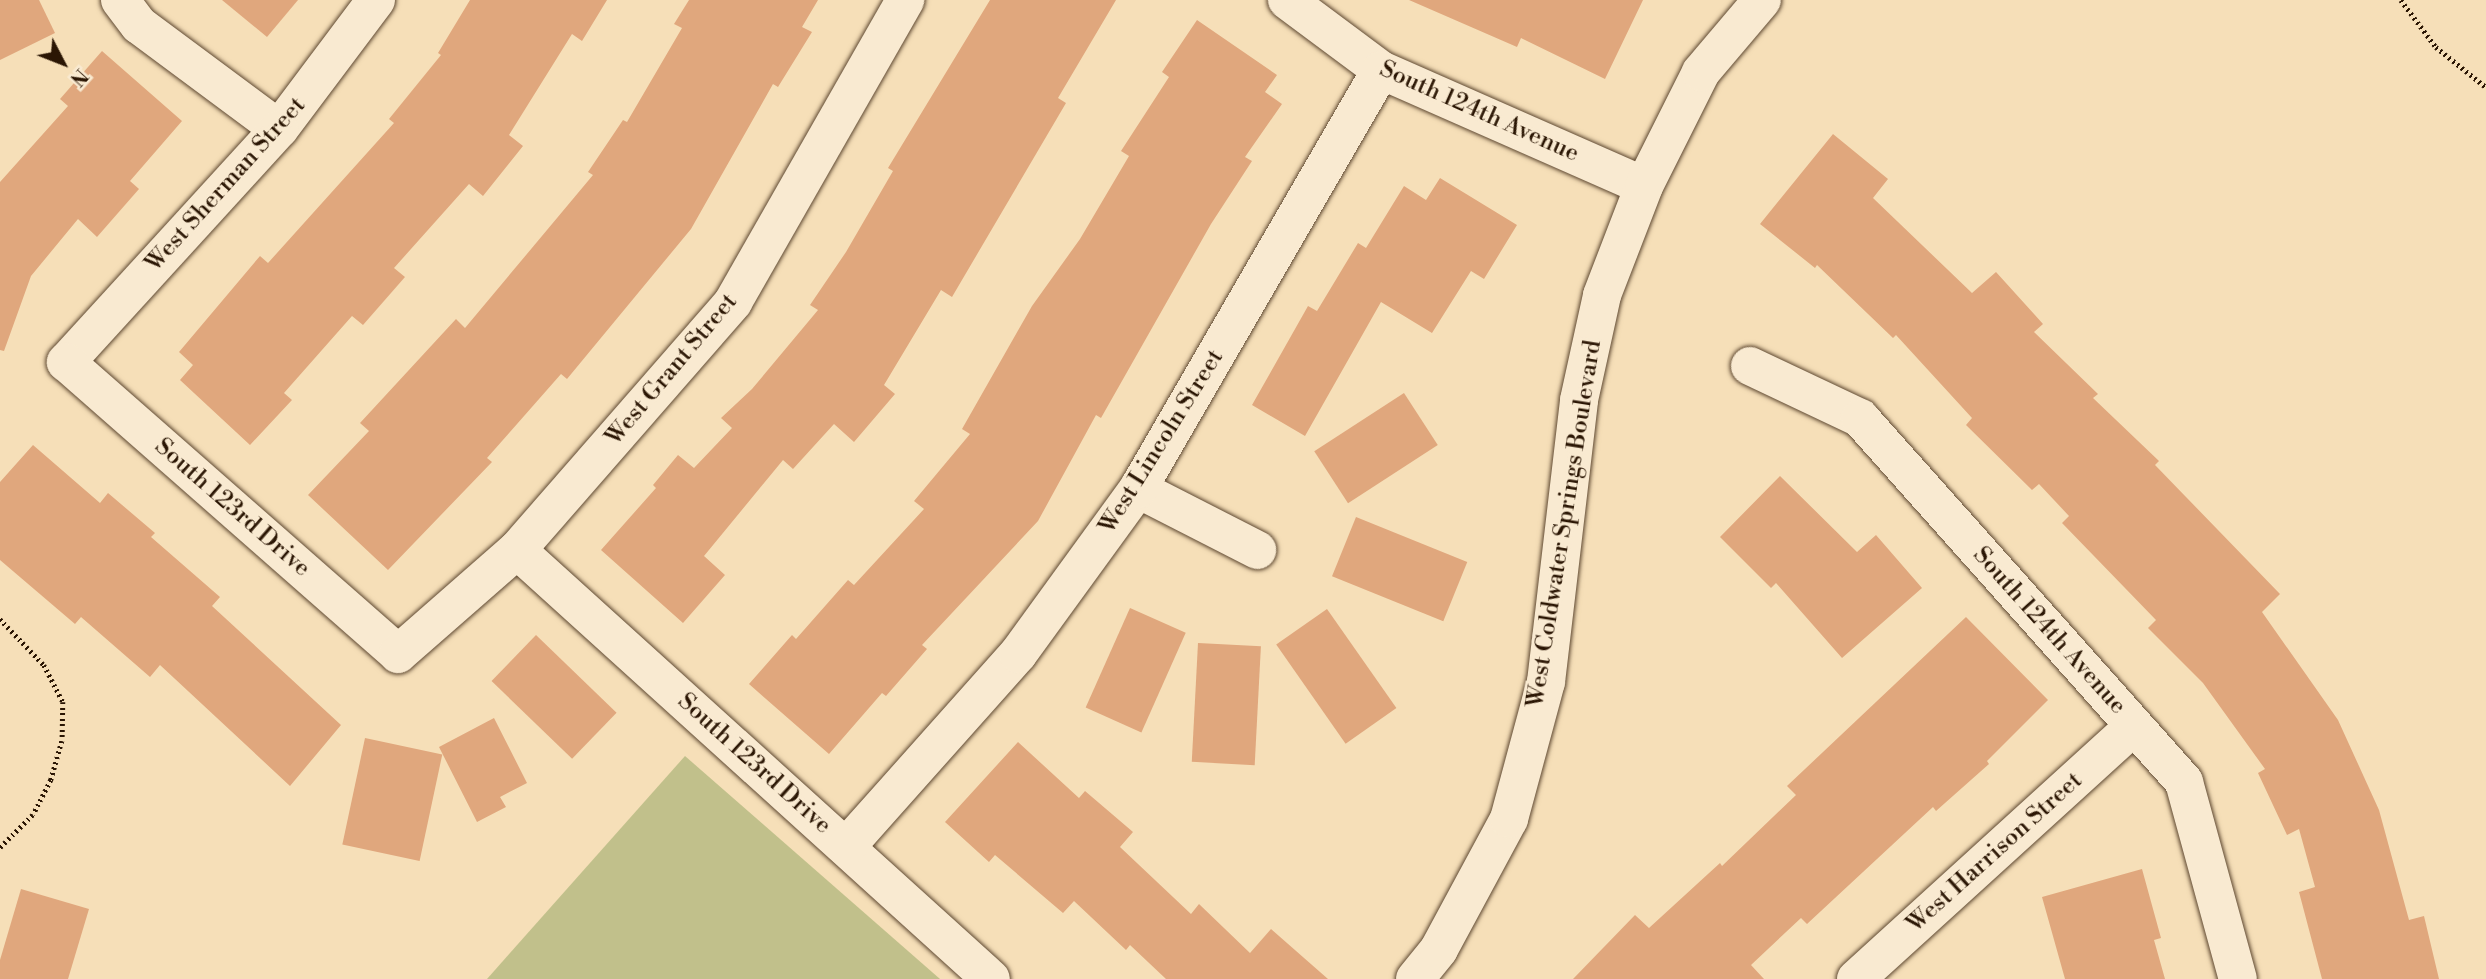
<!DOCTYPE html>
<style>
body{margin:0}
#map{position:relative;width:2486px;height:979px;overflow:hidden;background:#f6dfb8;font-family:"Libre Bodoni",serif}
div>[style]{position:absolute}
.green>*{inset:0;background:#c1c08b}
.building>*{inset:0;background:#e0a77d;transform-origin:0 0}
.path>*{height:4.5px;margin-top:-2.25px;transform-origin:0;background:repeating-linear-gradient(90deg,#2b1604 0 2px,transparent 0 5.5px)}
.roads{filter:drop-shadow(0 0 2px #5e4831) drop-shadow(0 0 2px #5e4831)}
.minor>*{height:38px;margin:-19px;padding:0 19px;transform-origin:19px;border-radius:19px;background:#f9ead1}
span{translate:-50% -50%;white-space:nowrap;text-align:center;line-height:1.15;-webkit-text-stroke:5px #f9ead1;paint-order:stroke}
.street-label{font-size:24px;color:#2b1604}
.north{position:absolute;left:28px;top:28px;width:70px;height:70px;-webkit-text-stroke:5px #f9ead1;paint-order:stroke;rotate:132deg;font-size:19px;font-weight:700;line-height:28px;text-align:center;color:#2b1604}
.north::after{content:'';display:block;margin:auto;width:24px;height:32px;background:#2b1604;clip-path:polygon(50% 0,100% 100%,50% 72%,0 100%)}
</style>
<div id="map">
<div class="green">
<i style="clip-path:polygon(685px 756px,940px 979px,487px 979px)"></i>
</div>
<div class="building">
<i style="clip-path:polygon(0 0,39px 0,55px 33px,0 60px)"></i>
<i style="clip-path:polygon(222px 0,298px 0,267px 37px)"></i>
<i style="clip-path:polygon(470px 0,607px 0,582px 41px,572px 34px,509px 135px,523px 146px,483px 196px,469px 184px,394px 268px,405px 277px,363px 325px,352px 316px,284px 393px,292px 400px,250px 445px,180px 380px,193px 365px,179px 352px,260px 256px,268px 263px,394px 123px,389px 119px,441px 55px,438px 53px)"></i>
<i style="clip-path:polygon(689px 0,818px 0,802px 27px,812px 32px,778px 87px,773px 84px,691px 229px,567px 379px,561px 374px,487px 458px,492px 462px,388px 570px,308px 495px,369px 431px,360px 423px,456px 319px,465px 328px,593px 175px,588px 172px,623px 120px,627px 122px,682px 28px,674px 24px)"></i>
<i style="clip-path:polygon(990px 0,1116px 0,1058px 98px,1066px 103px,952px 297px,941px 290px,884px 385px,895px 394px,854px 442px,834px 424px,793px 469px,783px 460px,704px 556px,725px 575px,683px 623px,601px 550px,656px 488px,653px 485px,678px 455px,694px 468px,732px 428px,721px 418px,752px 389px,818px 310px,810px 305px,846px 252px,893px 171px,888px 168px)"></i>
<i style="clip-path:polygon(1409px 0,1643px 0,1605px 79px,1521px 38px,1517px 47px)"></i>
<i style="clip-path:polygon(1197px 20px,1277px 75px,1265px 92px,1282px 104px,1245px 157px,1252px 161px,1211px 224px,1101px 418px,1096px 415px,1038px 521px,922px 645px,927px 649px,886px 696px,882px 693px,829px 754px,749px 684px,792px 635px,796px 639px,848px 580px,854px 585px,924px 509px,914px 501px,970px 434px,962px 429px,1032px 306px,1080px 239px,1129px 156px,1121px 151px,1169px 77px,1162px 72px)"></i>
<i style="clip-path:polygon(102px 51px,182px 121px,130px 181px,139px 189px,97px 237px,78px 219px,31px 276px,4px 351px,0 350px,0 182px,68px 106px,60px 99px)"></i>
<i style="clip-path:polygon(1833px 134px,1888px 179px,1873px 198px,1972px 293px,1996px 272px,2043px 324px,2034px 332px,2098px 394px,2093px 398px,2159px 461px,2155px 465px,2280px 594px,2262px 612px,2338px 720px,2379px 810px,2409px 920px,2424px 916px,2439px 979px,2322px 979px,2299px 892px,2315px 887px,2299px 829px,2287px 835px,2258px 773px,2265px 769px,2203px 683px,2148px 628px,2156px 620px,2062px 523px,2069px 516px,2039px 484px,2032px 490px,1966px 425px,1972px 418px,1896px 335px,1893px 338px,1817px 265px,1815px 268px,1760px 224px)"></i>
<i style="clip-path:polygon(1440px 178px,1517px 225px,1484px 279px,1471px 271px,1432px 333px,1381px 302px,1305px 436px,1252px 405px,1308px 306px,1317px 311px,1358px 243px,1366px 248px,1404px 186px,1426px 200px)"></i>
<i style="left:1404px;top:393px;width:62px;height:107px;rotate:57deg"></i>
<i style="clip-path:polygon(33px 445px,100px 503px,108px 493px,155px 533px,151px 537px,220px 597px,212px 606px,341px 725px,290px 786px,160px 665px,150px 677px,81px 617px,75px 624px,0 560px,0 482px)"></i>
<i style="clip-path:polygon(1780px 476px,1857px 552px,1876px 535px,1922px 588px,1842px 658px,1776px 583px,1771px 588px,1720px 537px)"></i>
<i style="left:1356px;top:517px;width:120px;height:64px;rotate:22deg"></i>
<i style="left:1130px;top:608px;width:61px;height:109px;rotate:24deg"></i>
<i style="left:1327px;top:609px;width:121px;height:62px;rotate:55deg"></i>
<i style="clip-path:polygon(1966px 617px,2048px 700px,1987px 761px,1989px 764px,1936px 811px,1933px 807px,1807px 924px,1801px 918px,1751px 965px,1764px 979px,1573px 979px,1635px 915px,1649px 928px,1720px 863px,1722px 866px,1796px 795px,1787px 786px)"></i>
<i style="left:536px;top:635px;width:112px;height:64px;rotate:44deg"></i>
<i style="left:1198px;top:643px;width:63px;height:119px;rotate:3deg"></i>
<i style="clip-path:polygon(494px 718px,527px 783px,500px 797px,506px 807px,477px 822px,439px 747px)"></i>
<i style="left:365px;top:738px;width:79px;height:109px;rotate:12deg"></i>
<i style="clip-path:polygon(1018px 742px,1079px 798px,1085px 791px,1133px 832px,1120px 847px,1191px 914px,1199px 904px,1250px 953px,1271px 929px,1328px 979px,1166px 979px,1130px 945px,1126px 950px,1074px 901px,1063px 913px,995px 855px,989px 862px,945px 822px)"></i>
<i style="clip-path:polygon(2142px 869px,2161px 938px,2154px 940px,2165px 979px,2065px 979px,2042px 897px)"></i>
<i style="clip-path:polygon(21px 889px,89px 909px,68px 979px,0 979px,0 960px)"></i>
</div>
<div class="path">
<i style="left:2401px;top:0;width:59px;rotate:53.3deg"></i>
<i style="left:2436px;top:47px;width:64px;rotate:38.7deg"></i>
<i style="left:0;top:619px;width:64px;rotate:46.3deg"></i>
<i style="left:44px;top:665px;width:42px;rotate:62.8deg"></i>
<i style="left:63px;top:702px;width:39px;rotate:91deg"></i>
<i style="left:62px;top:741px;width:41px;rotate:105.8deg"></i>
<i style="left:51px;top:780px;width:39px;rotate:117deg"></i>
<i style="left:33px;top:815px;width:47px;rotate:135deg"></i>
</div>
<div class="roads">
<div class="minor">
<i style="left:120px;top:0;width:31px;rotate:53deg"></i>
<i style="left:139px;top:25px;width:174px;rotate:36.6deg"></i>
<i style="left:376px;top:0;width:161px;rotate:126.9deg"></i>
<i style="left:279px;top:129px;width:316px;rotate:132.4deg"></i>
<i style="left:66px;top:362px;width:442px;rotate:41.3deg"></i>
<i style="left:398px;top:654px;width:158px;rotate:-41.2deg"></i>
<i style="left:517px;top:550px;width:329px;rotate:-48.9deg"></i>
<i style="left:733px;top:302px;width:348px;rotate:-60.3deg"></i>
<i style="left:1287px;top:0;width:117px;rotate:36.7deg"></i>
<i style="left:1381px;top:70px;width:287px;rotate:23.8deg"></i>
<i style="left:1750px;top:366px;width:122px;rotate:25.3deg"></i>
<i style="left:1860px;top:418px;width:487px;rotate:48.3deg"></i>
<i style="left:2184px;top:782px;width:204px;rotate:74.7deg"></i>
<i style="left:1138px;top:489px;width:134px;rotate:27.1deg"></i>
<i style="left:517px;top:550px;width:639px;rotate:42.15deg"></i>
<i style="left:846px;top:847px;width:259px;rotate:-48.3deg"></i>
<i style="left:1018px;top:654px;width:204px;rotate:-54deg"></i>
<i style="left:1138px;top:489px;width:484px;rotate:-59.9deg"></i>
<i style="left:1415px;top:979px;width:38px;rotate:-51deg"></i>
<i style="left:1439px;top:949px;width:148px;rotate:-61.7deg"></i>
<i style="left:1509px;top:819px;width:142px;rotate:-74.9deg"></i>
<i style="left:1546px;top:682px;width:284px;rotate:-83.3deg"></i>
<i style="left:1579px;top:400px;width:107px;rotate:-77.6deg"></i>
<i style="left:1602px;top:295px;width:117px;rotate:-68.9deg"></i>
<i style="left:1644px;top:186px;width:127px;rotate:-63.4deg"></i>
<i style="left:1701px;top:72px;width:94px;rotate:-49.7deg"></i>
<i style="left:1856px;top:979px;width:376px;rotate:-42.3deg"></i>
</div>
</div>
<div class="street-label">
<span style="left:1479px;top:112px;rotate:24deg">South 124th Avenue</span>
<span style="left:226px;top:185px;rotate:-48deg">West Sherman Street</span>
<span style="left:672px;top:370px;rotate:-50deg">West Grant Street</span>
<span style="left:1162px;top:442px;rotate:-58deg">West Lincoln Street</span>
<span style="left:232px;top:508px;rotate:41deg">South 123rd Drive</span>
<span style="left:1565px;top:524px;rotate:-81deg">West Coldwater Springs Boulevard</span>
<span style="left:2049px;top:631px;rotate:48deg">South 124th Avenue</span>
<span style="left:754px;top:764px;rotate:42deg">South 123rd Drive</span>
<span style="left:1995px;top:853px;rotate:-42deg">West Harrison Street</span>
</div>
<div class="north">N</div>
</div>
